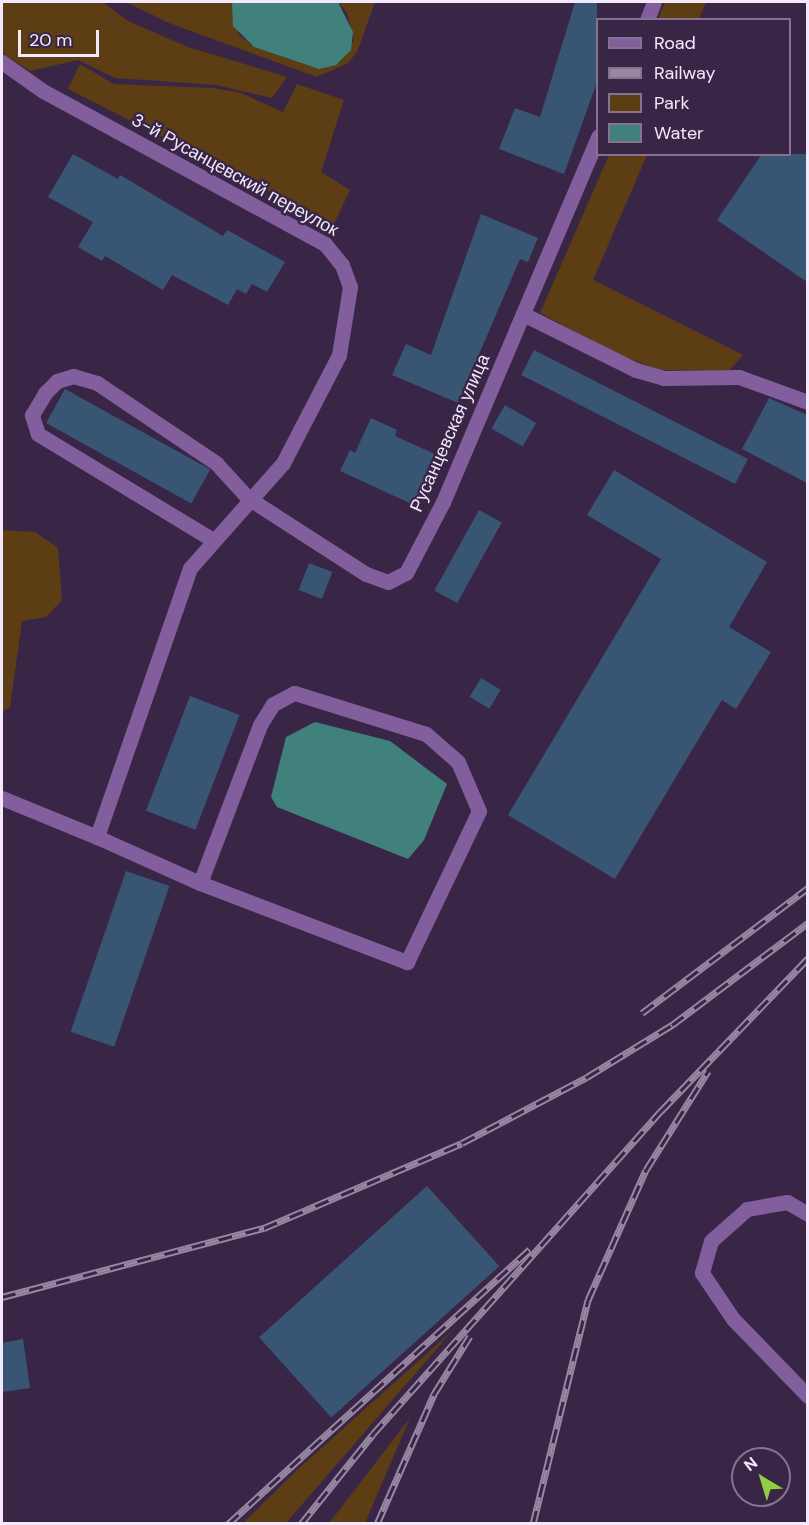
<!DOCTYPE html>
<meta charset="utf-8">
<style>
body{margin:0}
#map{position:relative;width:809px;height:1525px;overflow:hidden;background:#392647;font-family:"DM Sans",sans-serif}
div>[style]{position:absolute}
.green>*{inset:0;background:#5d3d13}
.water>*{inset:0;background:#41817d}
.building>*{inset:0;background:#385573;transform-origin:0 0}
.minor>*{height:15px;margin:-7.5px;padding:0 7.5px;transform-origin:7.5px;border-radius:7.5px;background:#825e9c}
.rail>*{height:7px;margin-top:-3.5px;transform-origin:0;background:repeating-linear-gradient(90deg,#392647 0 14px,#9787a2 0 28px);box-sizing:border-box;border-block:2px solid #9787a2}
span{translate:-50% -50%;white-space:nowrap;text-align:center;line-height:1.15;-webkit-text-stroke:4.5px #392647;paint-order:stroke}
.street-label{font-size:18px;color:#f4e8fd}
.frame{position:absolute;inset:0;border:3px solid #f4e8fd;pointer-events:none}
.legend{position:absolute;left:596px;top:18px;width:195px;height:138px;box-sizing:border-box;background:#392647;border:2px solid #847490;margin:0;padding:8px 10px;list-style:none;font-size:18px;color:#f4e8fd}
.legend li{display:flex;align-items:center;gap:12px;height:30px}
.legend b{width:30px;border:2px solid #847490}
.north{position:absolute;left:731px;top:1447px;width:60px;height:60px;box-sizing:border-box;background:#392647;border:2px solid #847490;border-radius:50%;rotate:322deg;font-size:16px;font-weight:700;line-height:24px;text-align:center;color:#f4e8fd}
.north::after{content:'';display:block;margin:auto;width:21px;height:27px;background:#90cd41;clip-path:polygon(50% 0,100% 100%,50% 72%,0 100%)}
.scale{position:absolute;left:18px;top:30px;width:81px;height:27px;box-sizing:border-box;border:3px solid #f4e8fd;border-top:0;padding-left:8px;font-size:18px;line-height:21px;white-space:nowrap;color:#f4e8fd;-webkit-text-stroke:4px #392647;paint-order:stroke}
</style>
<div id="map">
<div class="green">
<i style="clip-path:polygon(2px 2px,102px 2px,128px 21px,188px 47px,287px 77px,272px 98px,216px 85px,115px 78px,78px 60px,30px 71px,2px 53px)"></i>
<i style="clip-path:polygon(126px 2px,232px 2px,239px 35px,254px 47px,319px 69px,340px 62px,354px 40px,347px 13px,338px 2px,375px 2px,357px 52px,348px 63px,317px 77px,169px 23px)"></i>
<i style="clip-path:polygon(665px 2px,706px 2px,699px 19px,658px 19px)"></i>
<i style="clip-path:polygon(80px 64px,114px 84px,212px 88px,241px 93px,283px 112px,297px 84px,344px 100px,321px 172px,350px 190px,334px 224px,68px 89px)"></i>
<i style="clip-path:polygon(609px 155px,647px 155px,593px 280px,743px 355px,729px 371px,660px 370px,620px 355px,540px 313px)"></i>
<i style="clip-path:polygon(2px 530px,35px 532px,58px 548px,62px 600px,46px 617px,22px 621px,10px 707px,2px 712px)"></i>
<i style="clip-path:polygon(453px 1330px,286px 1523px,243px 1523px,297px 1470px)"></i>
<i style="clip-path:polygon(410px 1418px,365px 1523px,328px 1523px,330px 1522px)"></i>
</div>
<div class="water">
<i style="clip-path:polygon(232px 2px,338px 2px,353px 32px,351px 50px,336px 65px,319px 69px,254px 47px,233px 26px)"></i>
<i style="clip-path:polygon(315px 722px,390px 741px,447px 784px,424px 840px,408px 859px,277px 807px,271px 797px,286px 737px)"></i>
</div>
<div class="building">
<i style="clip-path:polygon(575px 2px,597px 2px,597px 82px,564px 174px,499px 149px,515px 108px,540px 117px)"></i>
<i style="clip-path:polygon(73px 154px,118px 179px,120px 175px,223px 236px,227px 230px,285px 262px,267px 292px,252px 284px,246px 294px,237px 289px,228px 305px,172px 275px,163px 290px,105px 256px,102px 261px,78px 247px,93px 222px,48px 197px)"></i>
<i style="clip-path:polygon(762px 154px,807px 154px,807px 282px,717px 220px)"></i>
<i style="clip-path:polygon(481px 214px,538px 238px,528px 262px,520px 259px,458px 403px,392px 375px,406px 344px,431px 355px)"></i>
<i style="left:534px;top:350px;width:240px;height:28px;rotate:27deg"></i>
<i style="left:65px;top:389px;width:166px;height:39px;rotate:29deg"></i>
<i style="clip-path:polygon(769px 398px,807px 415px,807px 483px,742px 449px)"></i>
<i style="left:505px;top:405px;width:36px;height:27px;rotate:30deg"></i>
<i style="clip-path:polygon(371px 418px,397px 430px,395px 436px,437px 455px,414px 505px,340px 471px,350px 450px,355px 453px)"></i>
<i style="clip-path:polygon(614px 470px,767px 562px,729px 627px,771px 652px,736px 709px,722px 700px,615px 879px,508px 815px,661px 559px,587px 515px)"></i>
<i style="left:479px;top:510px;width:26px;height:92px;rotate:29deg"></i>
<i style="left:309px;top:563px;width:25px;height:29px;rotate:21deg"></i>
<i style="left:481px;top:678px;width:23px;height:22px;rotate:31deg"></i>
<i style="left:190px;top:696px;width:53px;height:123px;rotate:21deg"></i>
<i style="left:126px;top:871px;width:46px;height:170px;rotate:19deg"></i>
<i style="left:427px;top:1186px;width:108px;height:226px;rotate:48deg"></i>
<i style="clip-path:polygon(23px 1339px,30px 1388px,2px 1392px,2px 1343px)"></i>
</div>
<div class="minor">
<i style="left:647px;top:20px;width:19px;rotate:-69deg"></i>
<i style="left:2px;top:62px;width:50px;rotate:35.3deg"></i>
<i style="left:43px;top:91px;width:321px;rotate:28.5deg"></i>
<i style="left:325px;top:244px;width:27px;rotate:51deg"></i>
<i style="left:342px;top:265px;width:23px;rotate:70deg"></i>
<i style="left:350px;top:287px;width:69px;rotate:99.2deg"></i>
<i style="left:339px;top:355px;width:122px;rotate:117.4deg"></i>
<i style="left:283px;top:463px;width:140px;rotate:131.5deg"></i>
<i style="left:190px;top:568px;width:285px;rotate:109.1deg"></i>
<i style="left:97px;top:837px;width:103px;rotate:-157.7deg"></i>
<i style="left:523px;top:314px;width:126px;rotate:26.4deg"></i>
<i style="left:636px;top:370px;width:29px;rotate:16deg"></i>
<i style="left:664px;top:378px;width:75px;rotate:-0.8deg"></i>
<i style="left:739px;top:377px;width:73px;rotate:19.9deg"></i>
<i style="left:213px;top:540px;width:205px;rotate:-148.8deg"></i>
<i style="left:38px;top:434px;width:20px;rotate:-108deg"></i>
<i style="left:32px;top:415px;width:26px;rotate:-59deg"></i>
<i style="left:45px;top:393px;width:17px;rotate:-45deg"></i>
<i style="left:57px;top:381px;width:17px;rotate:-17deg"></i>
<i style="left:73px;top:376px;width:25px;rotate:16deg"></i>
<i style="left:97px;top:383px;width:143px;rotate:33.9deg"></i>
<i style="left:216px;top:463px;width:47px;rotate:47.6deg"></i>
<i style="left:248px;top:498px;width:140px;rotate:32.8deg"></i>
<i style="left:366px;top:574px;width:23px;rotate:20deg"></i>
<i style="left:388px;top:582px;width:20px;rotate:-27deg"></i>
<i style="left:406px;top:573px;width:80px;rotate:-62.5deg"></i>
<i style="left:443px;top:502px;width:397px;rotate:-67deg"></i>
<i style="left:97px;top:837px;width:113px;rotate:24.1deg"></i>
<i style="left:200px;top:883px;width:222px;rotate:20.9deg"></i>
<i style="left:407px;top:962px;width:167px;rotate:-64.5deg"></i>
<i style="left:479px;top:811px;width:53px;rotate:-113.2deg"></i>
<i style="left:458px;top:762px;width:43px;rotate:-138.8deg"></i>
<i style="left:426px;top:734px;width:138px;rotate:-162.7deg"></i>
<i style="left:294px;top:693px;width:24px;rotate:152deg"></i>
<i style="left:273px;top:704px;width:25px;rotate:122deg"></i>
<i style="left:260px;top:725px;width:169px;rotate:110.8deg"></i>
<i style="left:808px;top:1214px;width:24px;rotate:-150deg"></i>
<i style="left:787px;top:1202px;width:41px;rotate:170.1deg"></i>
<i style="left:747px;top:1209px;width:48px;rotate:138.4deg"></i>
<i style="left:711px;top:1241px;width:33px;rotate:106deg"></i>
<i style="left:702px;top:1273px;width:55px;rotate:56deg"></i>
<i style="left:733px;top:1319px;width:107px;rotate:45.8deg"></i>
</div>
<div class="rail">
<i style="left:642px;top:1013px;width:208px;rotate:-37deg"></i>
<i style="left:2px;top:1297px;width:271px;rotate:-14.8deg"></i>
<i style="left:264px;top:1228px;width:215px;rotate:-23.2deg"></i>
<i style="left:462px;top:1143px;width:141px;rotate:-27.8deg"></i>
<i style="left:587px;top:1077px;width:100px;rotate:-31.5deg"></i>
<i style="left:672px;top:1025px;width:170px;rotate:-36.9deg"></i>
<i style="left:228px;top:1524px;width:408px;rotate:-42.3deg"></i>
<i style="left:301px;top:1524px;width:115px;rotate:-51.3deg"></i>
<i style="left:373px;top:1434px;width:433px;rotate:-48.3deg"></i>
<i style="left:661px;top:1111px;width:212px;rotate:-46.1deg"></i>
<i style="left:377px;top:1524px;width:142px;rotate:-66.3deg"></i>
<i style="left:434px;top:1394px;width:68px;rotate:-58.2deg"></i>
<i style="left:533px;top:1524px;width:231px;rotate:-76.2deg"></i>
<i style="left:588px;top:1300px;width:142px;rotate:-66deg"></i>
<i style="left:646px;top:1170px;width:117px;rotate:-57.9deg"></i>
</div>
<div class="street-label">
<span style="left:235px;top:175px;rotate:29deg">3-й Русанцевский переулок</span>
<span style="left:450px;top:433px;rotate:-66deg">Русанцевская улица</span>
</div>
<div class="frame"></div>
<ul class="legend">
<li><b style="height:8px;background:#825e9c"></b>Road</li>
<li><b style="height:8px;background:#9787a2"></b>Railway</li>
<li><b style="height:16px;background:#5d3d13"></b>Park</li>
<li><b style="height:16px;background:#41817d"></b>Water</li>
</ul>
<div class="north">N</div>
<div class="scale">20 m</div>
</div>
